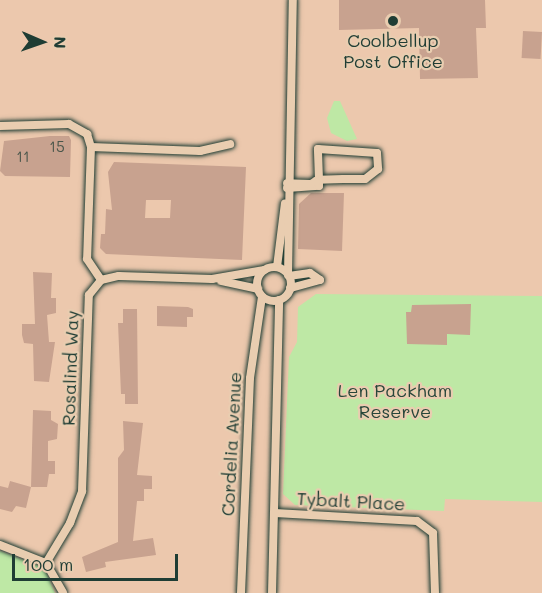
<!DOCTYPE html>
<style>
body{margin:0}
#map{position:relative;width:542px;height:593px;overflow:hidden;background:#ecc8ad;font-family:Mali,sans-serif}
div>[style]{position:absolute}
.green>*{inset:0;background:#bee8a5}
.building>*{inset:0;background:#c8a28f;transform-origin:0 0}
.roads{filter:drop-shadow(0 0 2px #1f3d34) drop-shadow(0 0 2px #1f3d34)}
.minor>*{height:8px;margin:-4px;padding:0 4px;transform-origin:4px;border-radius:4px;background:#e9cdb0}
.minor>.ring{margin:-4px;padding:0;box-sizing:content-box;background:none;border:8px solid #e9cdb0;border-radius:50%}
.dots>*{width:16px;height:16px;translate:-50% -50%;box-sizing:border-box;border:3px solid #e9cdb0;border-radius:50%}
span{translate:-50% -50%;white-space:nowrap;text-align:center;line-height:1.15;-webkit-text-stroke:4.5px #e9cdb0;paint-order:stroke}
.number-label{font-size:15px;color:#49564b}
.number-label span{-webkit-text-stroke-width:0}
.poi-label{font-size:18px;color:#1f3d34}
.street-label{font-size:18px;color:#1f3d34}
.park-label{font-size:18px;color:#27463a}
.north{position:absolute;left:12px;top:12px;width:60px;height:60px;-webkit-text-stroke:4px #e9cdb0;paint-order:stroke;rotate:92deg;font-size:16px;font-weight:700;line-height:24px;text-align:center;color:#1f3d34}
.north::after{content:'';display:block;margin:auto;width:21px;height:27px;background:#1f3d34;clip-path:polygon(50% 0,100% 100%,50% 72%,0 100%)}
.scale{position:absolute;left:12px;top:554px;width:166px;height:27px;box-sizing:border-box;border:3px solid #1f3d34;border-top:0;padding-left:8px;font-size:18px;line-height:21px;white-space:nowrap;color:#1f3d34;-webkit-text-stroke:4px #e9cdb0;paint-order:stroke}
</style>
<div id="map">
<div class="green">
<i style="clip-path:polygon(334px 101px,340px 101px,357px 139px,347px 141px,331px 133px,327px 118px)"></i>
<i style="clip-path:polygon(316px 294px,542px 296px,542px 502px,445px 499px,444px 511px,295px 505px,283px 494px,289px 357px,297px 342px,298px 307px)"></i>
<i style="clip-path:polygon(0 551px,44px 568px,55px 593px,0 593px)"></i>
</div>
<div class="building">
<i style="clip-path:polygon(339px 0,485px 0,486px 28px,476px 28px,478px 78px,420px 79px,419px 28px,339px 30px)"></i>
<i style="left:523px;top:31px;width:19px;height:27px;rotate:3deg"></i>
<i style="clip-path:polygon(50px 136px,69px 136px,71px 140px,70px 177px,5px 176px,0 171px,4px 141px)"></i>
<i style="clip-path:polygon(evenodd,114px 162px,246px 167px,242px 260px,106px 254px,100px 248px,101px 234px,105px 234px,106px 209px,112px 210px,108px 172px,114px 162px,146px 200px,171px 200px,170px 218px,145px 218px,146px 200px)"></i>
<i style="clip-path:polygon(311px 193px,344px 193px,342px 251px,298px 249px,299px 204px)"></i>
<i style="clip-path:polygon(33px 272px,52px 273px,51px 298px,56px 298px,56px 313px,47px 315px,49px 342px,55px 342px,49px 382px,34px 381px,33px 344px,24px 343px,22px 335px,22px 324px,35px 324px)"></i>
<i style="clip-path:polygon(471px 304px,470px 335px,447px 334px,447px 345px,407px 344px,406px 312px,411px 312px,412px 305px)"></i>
<i style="clip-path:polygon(157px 306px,188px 307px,193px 309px,193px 317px,187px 317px,187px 327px,157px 326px)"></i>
<i style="clip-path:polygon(123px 309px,137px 309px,138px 404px,125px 404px,125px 394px,121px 394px,118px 323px,123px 323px)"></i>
<i style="clip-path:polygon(33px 410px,51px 411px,51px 420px,58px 424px,57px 439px,48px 441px,48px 461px,55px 461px,55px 474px,49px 474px,47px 487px,31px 487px,26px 508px,16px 506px,12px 512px,0 509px,0 486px,8px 488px,10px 481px,31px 487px)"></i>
<i style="clip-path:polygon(123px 421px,143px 423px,137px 475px,152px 476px,152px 489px,144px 489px,144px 501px,137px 501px,133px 541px,153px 538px,156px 555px,105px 562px,106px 567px,86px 572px,82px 557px,118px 542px,118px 458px,124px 450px)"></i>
</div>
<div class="roads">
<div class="minor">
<i style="left:0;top:126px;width:69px;rotate:-1.7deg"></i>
<i style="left:69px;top:124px;width:21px;rotate:29deg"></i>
<i style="left:87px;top:134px;width:14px;rotate:73deg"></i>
<i style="left:91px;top:147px;width:112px;rotate:92deg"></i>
<i style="left:87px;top:259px;width:25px;rotate:56deg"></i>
<i style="left:91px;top:147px;width:109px;rotate:2.1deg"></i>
<i style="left:200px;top:151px;width:31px;rotate:-13deg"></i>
<i style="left:287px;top:188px;width:32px;rotate:-4deg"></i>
<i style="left:319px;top:186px;width:6px;rotate:-90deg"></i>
<i style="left:319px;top:180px;width:31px;rotate:-92deg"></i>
<i style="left:318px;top:149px;width:59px;rotate:3.9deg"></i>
<i style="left:377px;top:153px;width:16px;rotate:86deg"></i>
<i style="left:378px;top:169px;width:16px;rotate:142deg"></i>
<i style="left:365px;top:179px;width:22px;rotate:180deg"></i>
<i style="left:343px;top:179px;width:24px;rotate:178deg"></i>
<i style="left:319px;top:180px;width:3px;rotate:162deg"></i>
<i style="left:316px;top:181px;width:6px;rotate:149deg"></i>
<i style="left:311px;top:184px;width:24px;rotate:-178deg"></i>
<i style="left:277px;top:267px;width:64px;rotate:-82.9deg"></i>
<i class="ring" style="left:257px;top:267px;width:26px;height:26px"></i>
<i style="left:288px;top:275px;width:275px;rotate:-89deg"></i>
<i style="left:289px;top:276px;width:21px;rotate:-8deg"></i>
<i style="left:310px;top:273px;width:12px;rotate:35deg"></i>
<i style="left:320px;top:280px;width:31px;rotate:165deg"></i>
<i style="left:221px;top:281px;width:38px;rotate:12deg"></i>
<i style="left:275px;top:513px;width:142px;rotate:3.2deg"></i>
<i style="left:417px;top:521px;width:20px;rotate:37deg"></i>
<i style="left:433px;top:533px;width:60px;rotate:88.1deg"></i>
<i style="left:0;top:545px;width:49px;rotate:21.4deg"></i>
<i style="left:46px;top:563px;width:34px;rotate:60deg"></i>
<i style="left:46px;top:563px;width:47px;rotate:-59deg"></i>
<i style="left:70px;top:523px;width:34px;rotate:-69deg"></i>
<i style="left:82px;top:491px;width:196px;rotate:-88deg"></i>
<i style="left:89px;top:295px;width:19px;rotate:-51deg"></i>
<i style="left:101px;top:280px;width:18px;rotate:-13deg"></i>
<i style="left:119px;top:276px;width:93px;rotate:1.8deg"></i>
<i style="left:212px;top:279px;width:53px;rotate:-9.8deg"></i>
<i style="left:241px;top:593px;width:215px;rotate:-87.6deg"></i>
<i style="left:250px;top:378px;width:82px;rotate:-81.6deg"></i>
<i style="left:272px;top:593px;width:293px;rotate:-88.6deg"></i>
</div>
</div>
<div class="dots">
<i style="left:393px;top:21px;background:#1f3d34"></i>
</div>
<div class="number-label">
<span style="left:57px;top:147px">15</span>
<span style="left:23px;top:157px">11</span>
</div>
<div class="poi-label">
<span style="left:393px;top:51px">Coolbellup<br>Post Office</span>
</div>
<div class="street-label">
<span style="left:70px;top:368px;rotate:-88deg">Rosalind Way</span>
<span style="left:231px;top:444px;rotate:-87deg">Cordelia Avenue</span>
<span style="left:351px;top:501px;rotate:3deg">Tybalt Place</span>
</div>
<div class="park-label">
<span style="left:395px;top:401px">Len Packham<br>Reserve</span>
</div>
<div class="north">N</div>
<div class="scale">100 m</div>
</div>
